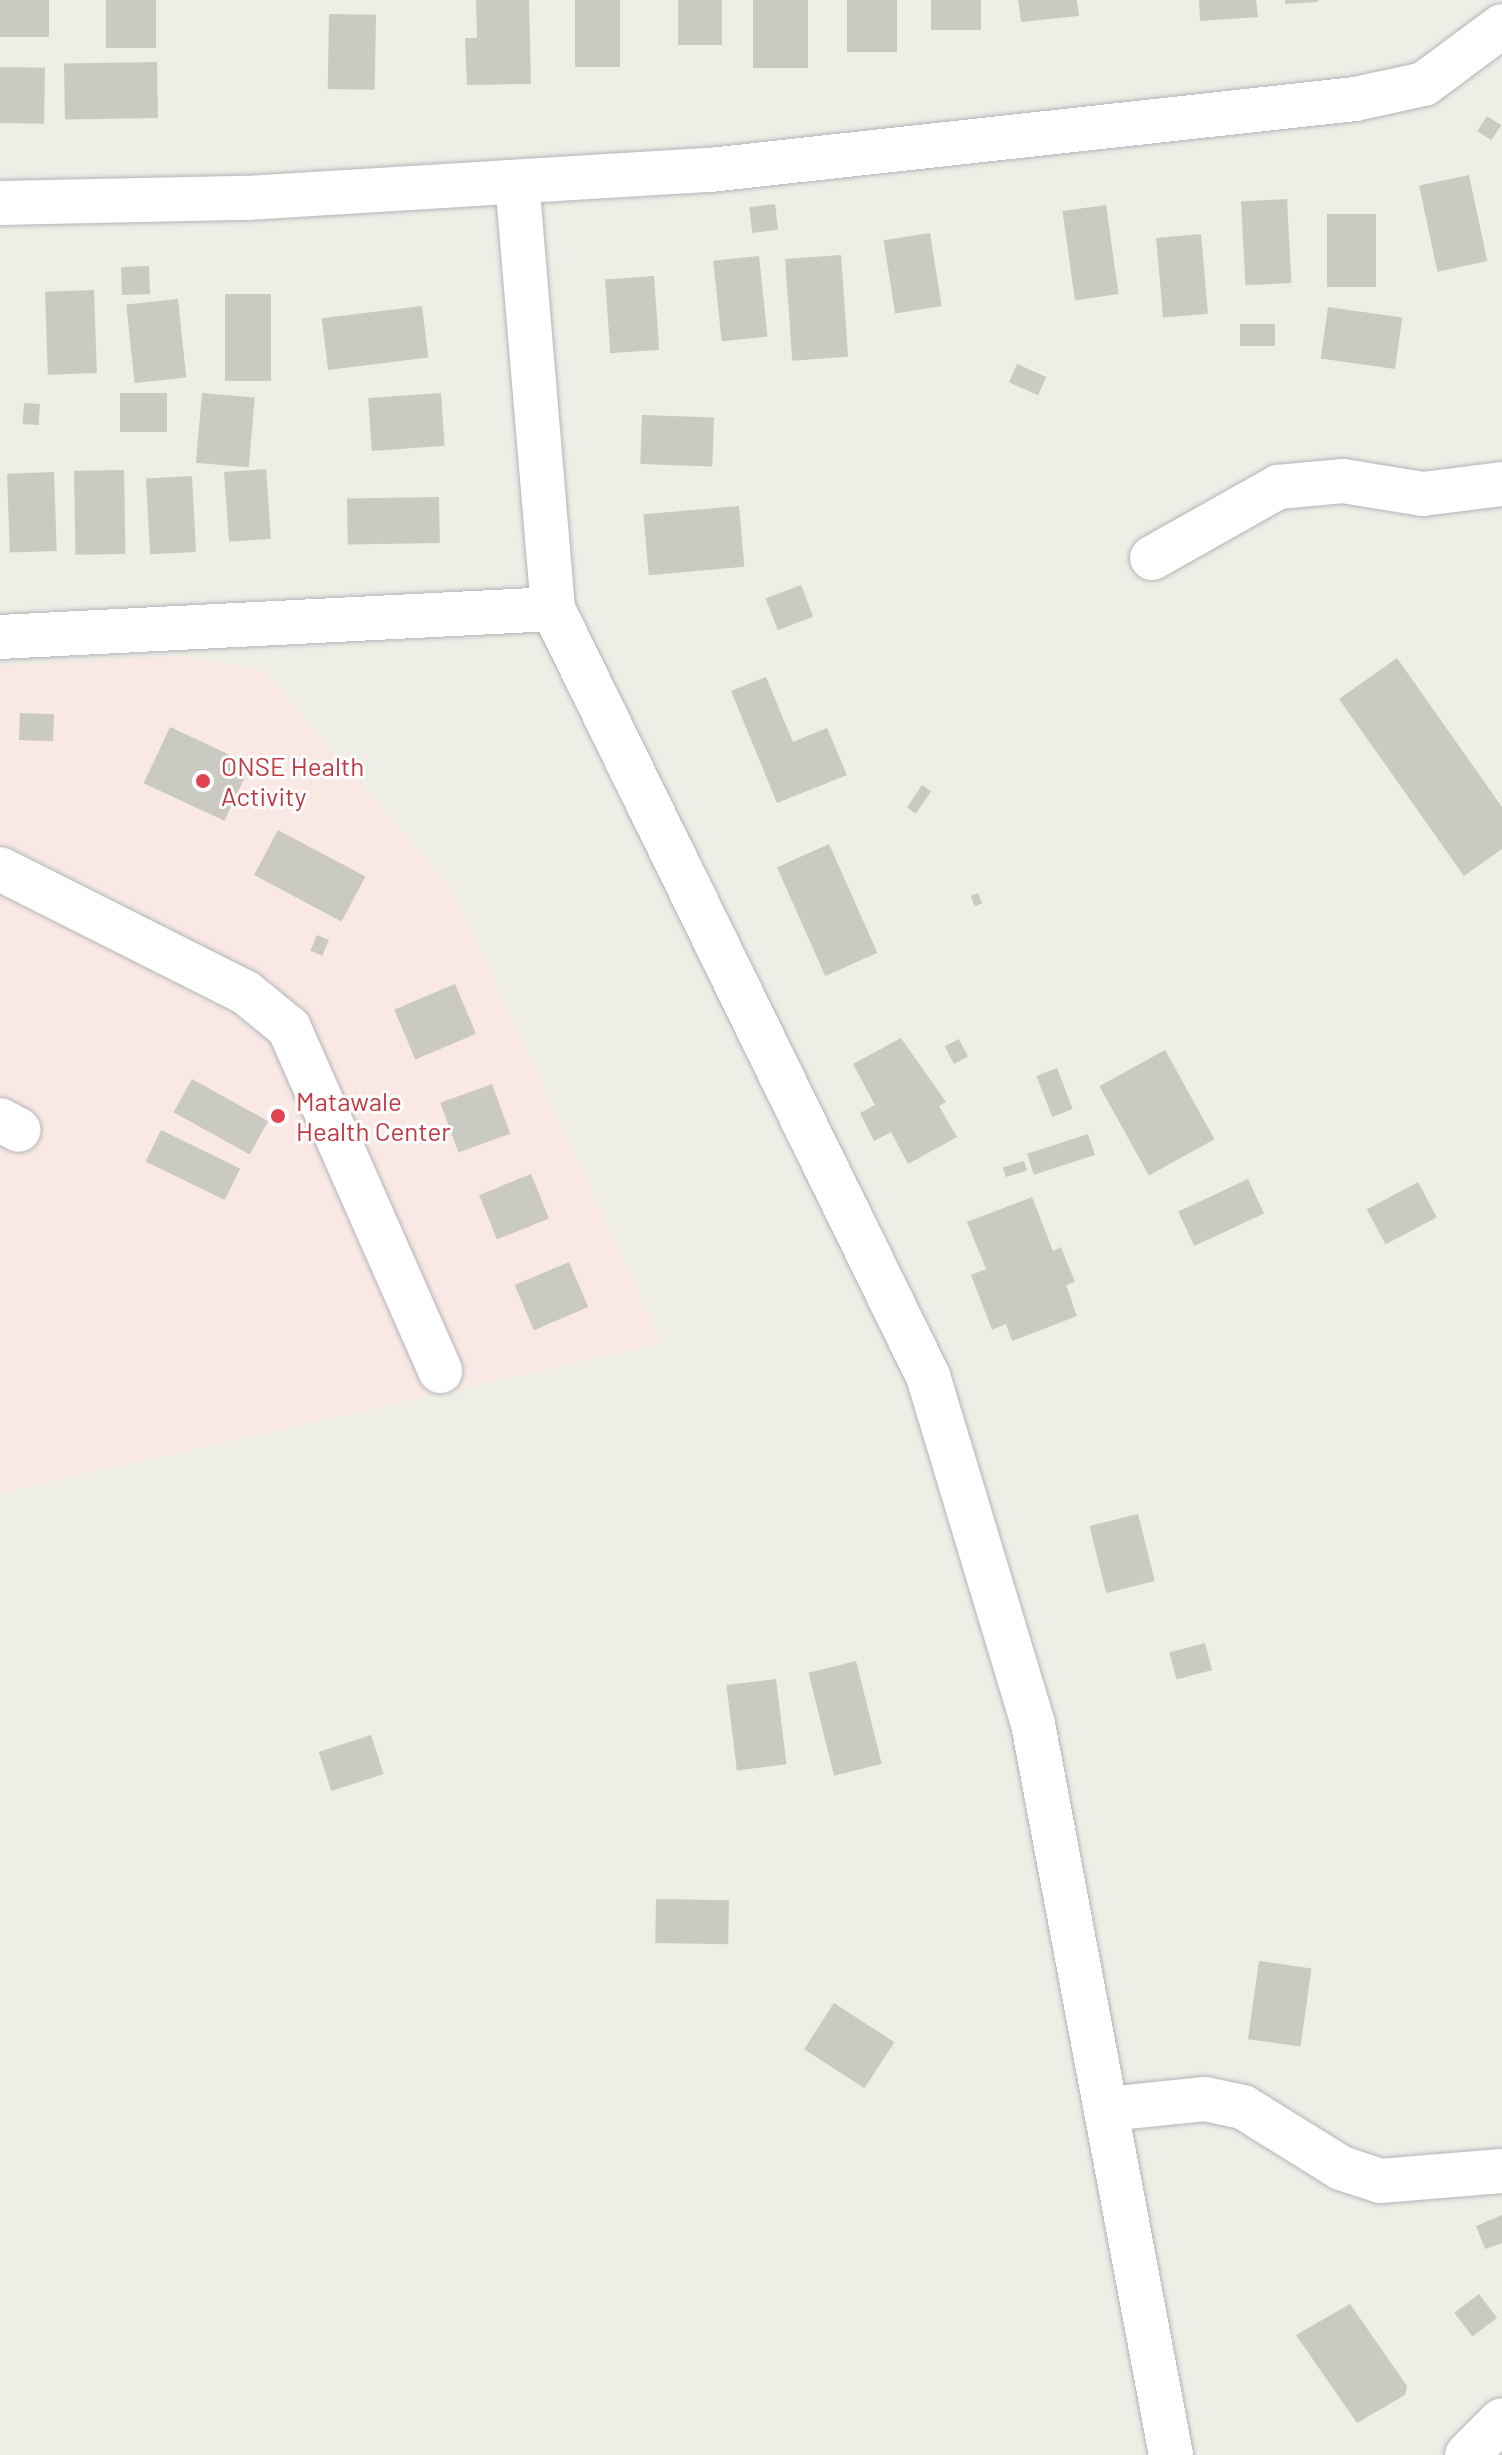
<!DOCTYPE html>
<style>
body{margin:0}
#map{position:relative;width:1502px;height:2455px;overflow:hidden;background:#eeede6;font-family:Barlow,sans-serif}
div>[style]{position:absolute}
.medical>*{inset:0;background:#f9e8e4}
.building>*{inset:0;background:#cac9c2;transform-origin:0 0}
.roads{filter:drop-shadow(0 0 2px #b3b5b9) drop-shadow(0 0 2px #b3b5b9)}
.minor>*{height:44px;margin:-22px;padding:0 22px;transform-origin:22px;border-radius:22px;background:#fff}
.dots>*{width:22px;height:22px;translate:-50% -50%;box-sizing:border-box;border:4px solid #fff;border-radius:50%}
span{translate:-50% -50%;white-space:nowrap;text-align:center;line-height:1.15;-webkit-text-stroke:6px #fff;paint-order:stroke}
.health-label{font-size:26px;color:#be3a42}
.left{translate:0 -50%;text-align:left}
</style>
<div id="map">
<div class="medical">
<i style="clip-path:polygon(179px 656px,263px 670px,452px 889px,662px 1343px,0 1493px,0 666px)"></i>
</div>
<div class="building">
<i style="left:0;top:0;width:49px;height:37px"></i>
<i style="left:106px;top:0;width:50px;height:48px"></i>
<i style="clip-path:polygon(476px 0,529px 0,531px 84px,467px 85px,465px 38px,477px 38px)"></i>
<i style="left:575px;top:0;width:45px;height:67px"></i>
<i style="left:678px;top:0;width:44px;height:45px"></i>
<i style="left:753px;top:0;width:55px;height:68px"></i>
<i style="left:847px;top:0;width:50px;height:52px"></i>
<i style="left:931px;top:0;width:50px;height:30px"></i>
<i style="clip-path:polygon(1018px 0,1077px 0,1079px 16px,1021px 22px)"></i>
<i style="clip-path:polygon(1199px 0,1256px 0,1258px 17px,1200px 21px)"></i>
<i style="clip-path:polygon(1285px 0,1318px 0,1318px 2px,1285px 4px)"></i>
<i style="left:329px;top:14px;width:47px;height:75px;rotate:1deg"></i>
<i style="left:157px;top:62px;width:56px;height:93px;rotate:89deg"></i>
<i style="left:0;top:67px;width:45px;height:56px;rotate:1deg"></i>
<i style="left:1487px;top:116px;width:17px;height:18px;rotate:33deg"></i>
<i style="left:1469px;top:175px;width:88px;height:51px;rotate:78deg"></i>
<i style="left:1287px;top:199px;width:84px;height:46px;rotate:87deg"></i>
<i style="left:775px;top:204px;width:26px;height:26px;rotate:83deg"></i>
<i style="left:1106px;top:205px;width:90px;height:44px;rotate:82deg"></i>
<i style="left:1327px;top:214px;width:49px;height:73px"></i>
<i style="left:930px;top:233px;width:74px;height:47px;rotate:81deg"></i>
<i style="left:1201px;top:234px;width:80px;height:45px;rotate:85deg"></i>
<i style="left:841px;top:255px;width:102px;height:56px;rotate:86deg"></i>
<i style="left:759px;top:256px;width:81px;height:46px;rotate:84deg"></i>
<i style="left:149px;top:266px;width:28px;height:28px;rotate:88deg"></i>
<i style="left:654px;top:276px;width:74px;height:49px;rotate:86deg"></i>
<i style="left:94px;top:290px;width:83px;height:49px;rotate:88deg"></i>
<i style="left:271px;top:294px;width:87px;height:46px;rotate:90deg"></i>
<i style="left:178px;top:299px;width:79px;height:52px;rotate:84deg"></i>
<i style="left:422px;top:306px;width:52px;height:101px;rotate:83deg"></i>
<i style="left:1328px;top:307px;width:75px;height:52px;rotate:8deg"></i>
<i style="left:1275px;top:324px;width:22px;height:35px;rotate:90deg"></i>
<i style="left:1017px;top:364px;width:32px;height:20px;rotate:24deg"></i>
<i style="left:120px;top:393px;width:47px;height:39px"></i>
<i style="left:202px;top:393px;width:53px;height:70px;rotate:5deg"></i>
<i style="left:441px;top:393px;width:53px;height:73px;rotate:86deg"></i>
<i style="left:24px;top:403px;width:16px;height:21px;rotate:4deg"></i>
<i style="left:642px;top:415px;width:72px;height:49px;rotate:2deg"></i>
<i style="left:266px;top:469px;width:70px;height:42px;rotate:86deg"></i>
<i style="left:124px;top:470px;width:84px;height:50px;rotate:89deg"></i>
<i style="left:54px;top:472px;width:79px;height:47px;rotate:88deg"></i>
<i style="left:192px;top:476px;width:76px;height:46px;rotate:87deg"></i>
<i style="left:439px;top:497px;width:46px;height:92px;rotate:89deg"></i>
<i style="left:739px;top:506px;width:61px;height:96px;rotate:85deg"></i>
<i style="left:801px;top:585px;width:34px;height:38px;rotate:69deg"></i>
<i style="clip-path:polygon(1397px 658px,1502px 807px,1502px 849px,1464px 876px,1339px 699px)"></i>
<i style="clip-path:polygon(766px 677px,793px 742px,827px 728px,847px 775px,777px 803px,731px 691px)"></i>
<i style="left:20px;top:713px;width:34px;height:27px;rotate:2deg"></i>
<i style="left:170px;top:727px;width:89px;height:62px;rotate:25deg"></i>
<i style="left:922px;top:785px;width:11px;height:27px;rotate:34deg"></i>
<i style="left:278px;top:830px;width:99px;height:51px;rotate:28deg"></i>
<i style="left:829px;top:844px;width:119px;height:57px;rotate:66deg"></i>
<i style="left:978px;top:893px;width:11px;height:8px;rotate:68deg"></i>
<i style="left:317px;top:935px;width:13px;height:17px;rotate:23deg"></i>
<i style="left:455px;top:984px;width:54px;height:66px;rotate:67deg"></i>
<i style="clip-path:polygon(901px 1038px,946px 1102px,939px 1106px,957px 1137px,908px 1164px,891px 1132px,874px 1141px,860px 1113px,875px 1105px,853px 1064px)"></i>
<i style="left:959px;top:1039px;width:20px;height:16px;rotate:63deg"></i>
<i style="left:1165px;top:1050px;width:102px;height:75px;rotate:61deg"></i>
<i style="left:1057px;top:1068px;width:44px;height:22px;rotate:69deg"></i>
<i style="left:192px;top:1079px;width:87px;height:38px;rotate:29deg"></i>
<i style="left:492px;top:1084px;width:53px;height:55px;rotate:70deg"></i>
<i style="left:161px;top:1130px;width:88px;height:35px;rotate:26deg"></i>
<i style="left:1088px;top:1134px;width:22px;height:64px;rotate:72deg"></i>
<i style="left:1024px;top:1161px;width:10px;height:22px;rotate:73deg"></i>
<i style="left:531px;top:1174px;width:48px;height:56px;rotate:68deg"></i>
<i style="left:1248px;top:1179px;width:38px;height:77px;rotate:65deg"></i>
<i style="left:1418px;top:1182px;width:40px;height:58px;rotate:62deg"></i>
<i style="clip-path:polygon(1032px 1197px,1053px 1251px,1061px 1247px,1075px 1282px,1066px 1285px,1077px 1316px,1012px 1341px,1006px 1324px,992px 1330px,971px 1275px,986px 1269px,967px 1222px)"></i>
<i style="left:569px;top:1262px;width:49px;height:59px;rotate:67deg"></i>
<i style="left:1138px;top:1514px;width:69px;height:50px;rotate:76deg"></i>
<i style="left:1205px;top:1643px;width:28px;height:37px;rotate:75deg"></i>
<i style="left:856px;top:1661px;width:106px;height:49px;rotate:76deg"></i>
<i style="left:776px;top:1679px;width:86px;height:50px;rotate:83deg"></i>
<i style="left:371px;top:1735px;width:41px;height:55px;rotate:72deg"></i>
<i style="left:656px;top:1899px;width:73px;height:44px;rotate:1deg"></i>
<i style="left:1259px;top:1961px;width:53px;height:79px;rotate:8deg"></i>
<i style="left:834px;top:2003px;width:72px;height:55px;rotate:33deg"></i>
<i style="clip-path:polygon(1502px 2215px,1502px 2243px,1485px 2249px,1476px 2226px)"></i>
<i style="left:1479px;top:2294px;width:30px;height:31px;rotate:53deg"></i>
<i style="clip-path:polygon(1350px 2304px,1407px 2386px,1405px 2395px,1357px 2423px,1296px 2335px)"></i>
</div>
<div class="roads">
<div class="minor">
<i style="left:0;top:203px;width:247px;rotate:-1.2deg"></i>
<i style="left:247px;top:198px;width:464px;rotate:-3.5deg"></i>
<i style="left:710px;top:170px;width:649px;rotate:-6.28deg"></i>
<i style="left:1355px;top:99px;width:71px;rotate:-12.3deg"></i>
<i style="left:1424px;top:84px;width:97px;rotate:-36.6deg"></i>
<i style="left:1152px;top:558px;width:145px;rotate:-29.4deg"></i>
<i style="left:1278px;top:487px;width:65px;rotate:-5.3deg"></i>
<i style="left:1343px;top:481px;width:81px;rotate:9.2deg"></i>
<i style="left:1423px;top:494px;width:80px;rotate:-7.2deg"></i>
<i style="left:553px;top:609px;width:854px;rotate:63.95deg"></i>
<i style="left:928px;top:1376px;width:363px;rotate:73.2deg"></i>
<i style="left:1033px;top:1724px;width:744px;rotate:79.31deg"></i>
<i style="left:0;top:637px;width:554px;rotate:-2.9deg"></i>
<i style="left:553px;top:609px;width:428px;rotate:-94.8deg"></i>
<i style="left:0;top:869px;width:274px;rotate:26.7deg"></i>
<i style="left:245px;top:992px;width:57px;rotate:39.3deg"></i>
<i style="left:289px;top:1028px;width:375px;rotate:66.2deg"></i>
<i style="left:0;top:1120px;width:21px;rotate:28deg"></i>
<i style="left:1107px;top:2109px;width:99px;rotate:-5.8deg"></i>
<i style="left:1205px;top:2099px;width:39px;rotate:12deg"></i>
<i style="left:1243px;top:2107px;width:115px;rotate:31.9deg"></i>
<i style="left:1341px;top:2168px;width:41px;rotate:18.4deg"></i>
<i style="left:1380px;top:2181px;width:122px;rotate:-4.7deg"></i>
<i style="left:1467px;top:2455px;width:49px;rotate:-45deg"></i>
</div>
</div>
<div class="dots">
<i style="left:203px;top:781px;background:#e0444e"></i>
<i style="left:278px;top:1116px;background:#e0444e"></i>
</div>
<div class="health-label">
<span class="left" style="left:221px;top:781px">ONSE Health<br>Activity</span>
<span class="left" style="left:296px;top:1116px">Matawale<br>Health Center</span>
</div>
</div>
